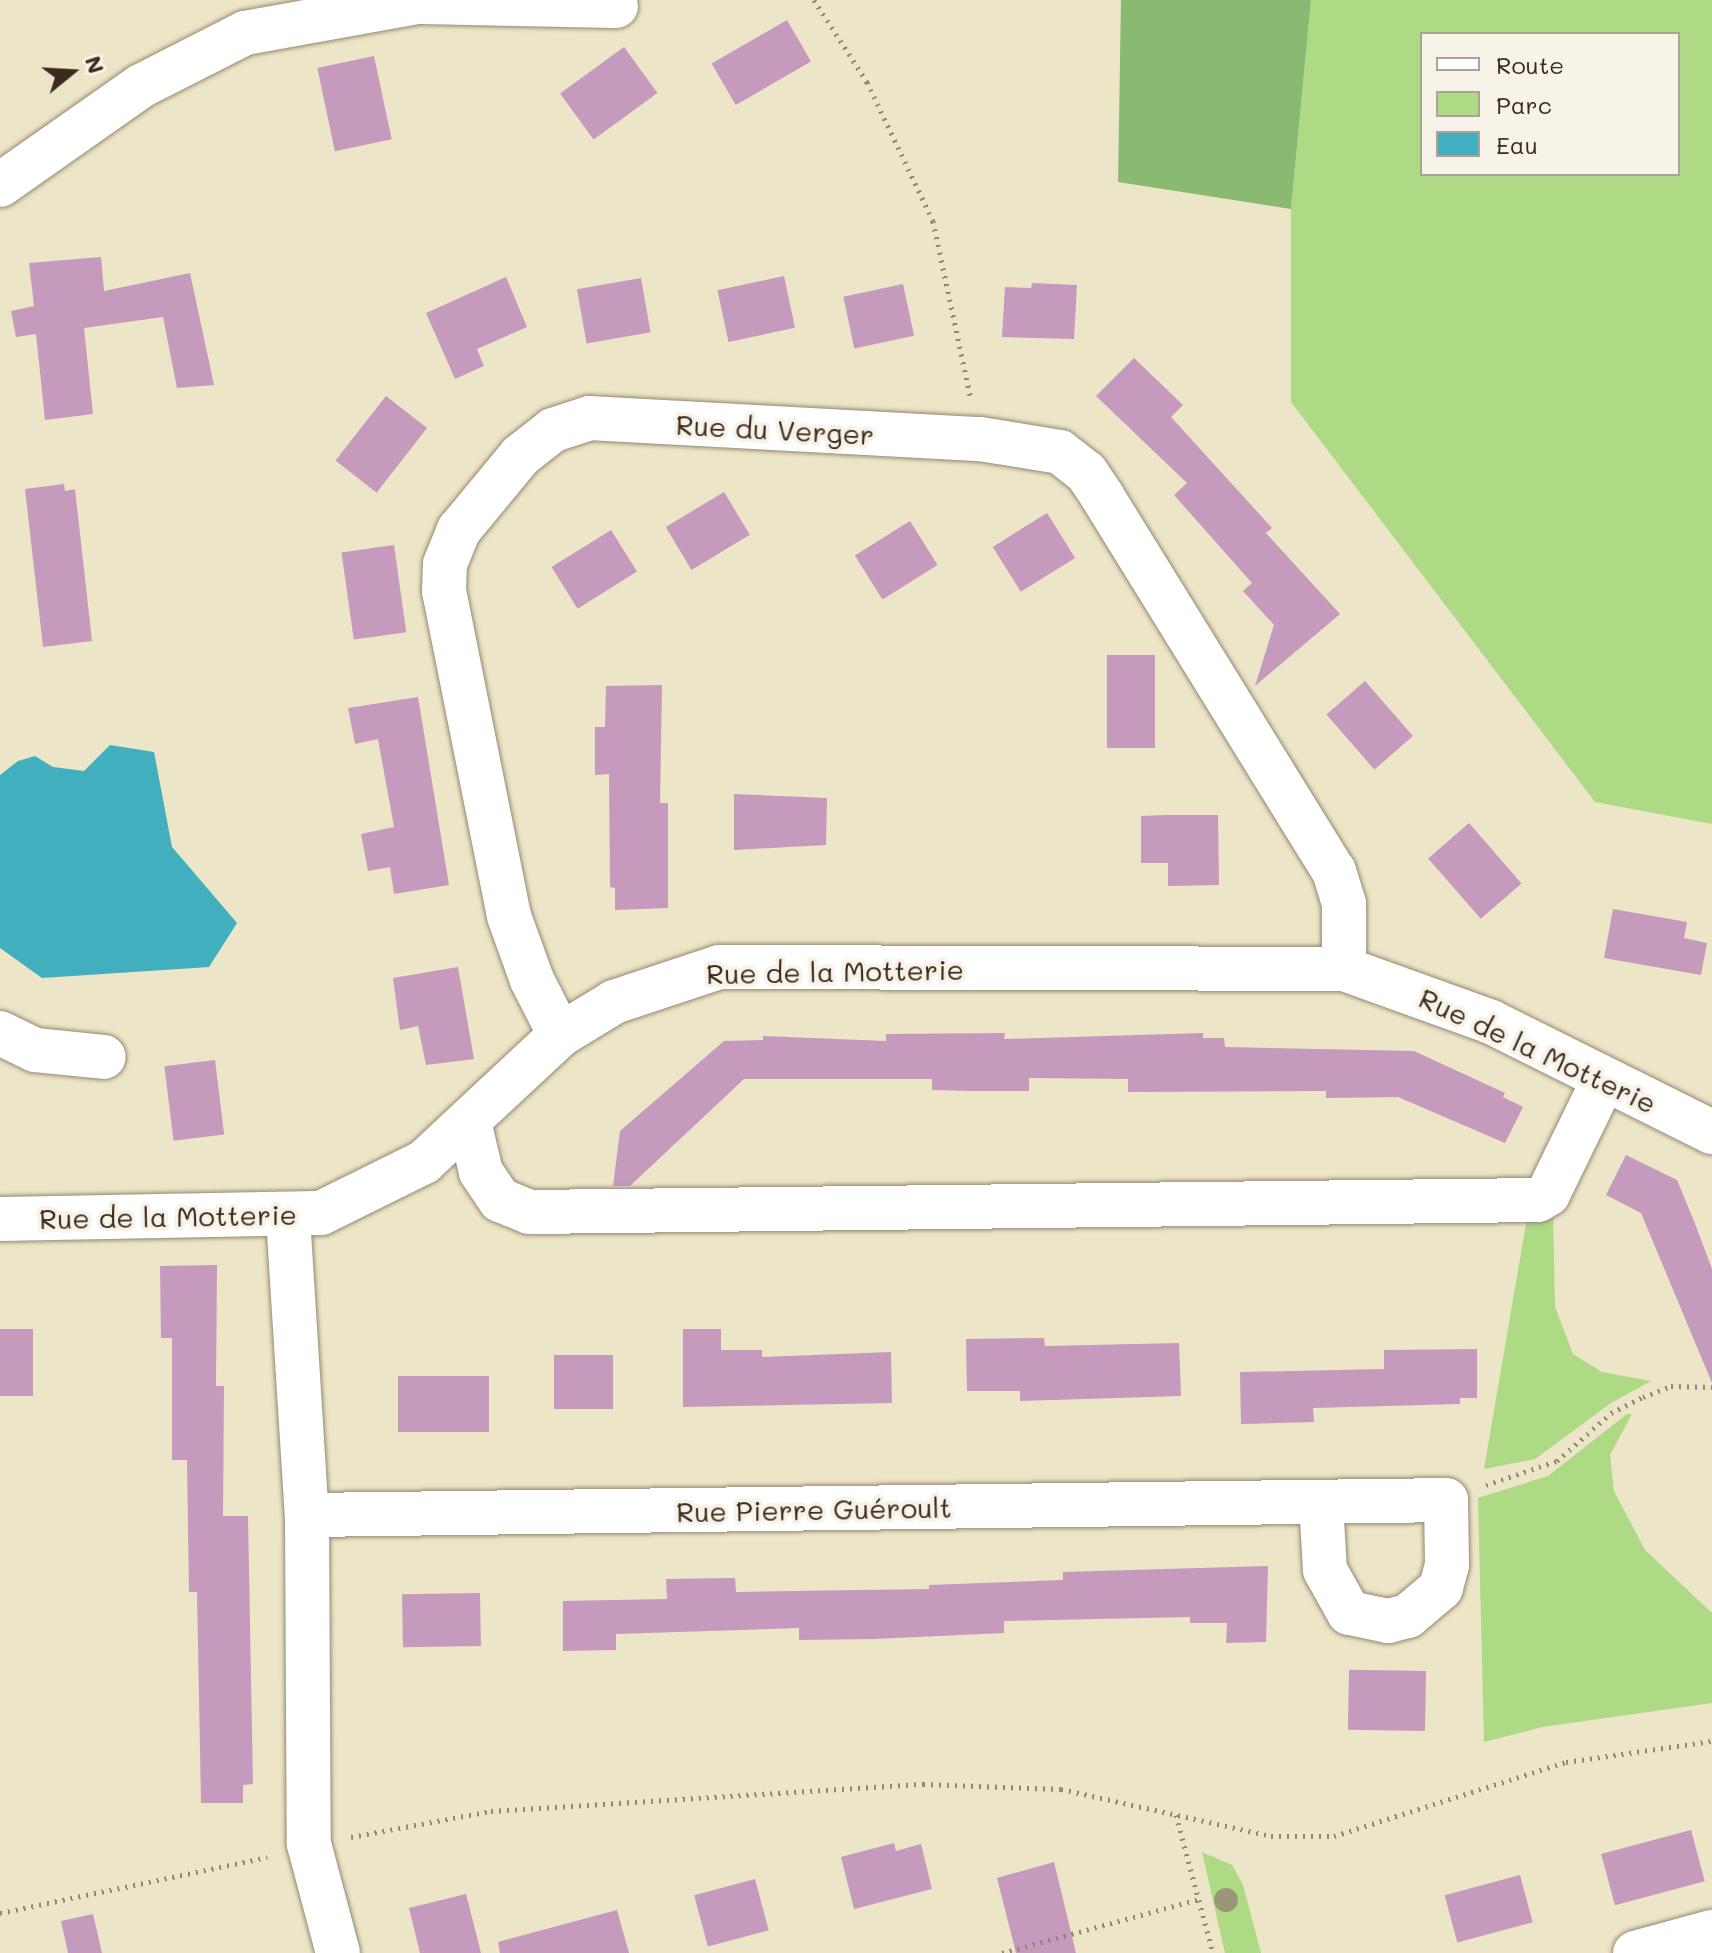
<!DOCTYPE html>
<meta charset="utf-8">
<style>
body{margin:0}
#map{position:relative;width:1712px;height:1953px;overflow:hidden;background:#ece5c7;font-family:Mali,sans-serif}
div>[style]{position:absolute}
.green>*{inset:0;background:#aed985}
.forest>*{inset:0;background:#8ab972}
.water>*{inset:0;background:#41afbe}
.building>*{inset:0;background:#c59abd;transform-origin:0 0}
.path>*{height:5px;margin-top:-2.5px;transform-origin:0;background:repeating-linear-gradient(90deg,#948872 0 2px,transparent 0 8px)}
.roads{filter:drop-shadow(0 0 2px #948872) drop-shadow(0 0 2px #948872)}
.street>*{height:44px;margin:-22px;padding:0 22px;transform-origin:22px;border-radius:22px;background:#fff}
.trees>*{width:24px;height:24px;margin:-12px;border-radius:50%;background:#9b9678}
span{translate:-50% -50%;white-space:nowrap;text-align:center;line-height:1.15;-webkit-text-stroke:8px #f7f3e8;paint-order:stroke}
.street-label{font-size:28px;color:#3b2a1e}
.legend{position:absolute;left:1420px;top:32px;width:260px;height:144px;box-sizing:border-box;background:#f7f3e8;border:2px solid #aca397;margin:0;padding:10px 14px;list-style:none;font-size:24px;color:#3b2a1e}
.legend li{display:flex;align-items:center;gap:16px;height:40px}
.legend b{width:40px;border:2px solid #aca397}
.north{position:absolute;left:32px;top:32px;width:80px;height:80px;-webkit-text-stroke:6px #f7f3e8;paint-order:stroke;rotate:72deg;font-size:22px;font-weight:700;line-height:32px;text-align:center;color:#3b2a1e}
.north::after{content:'';display:block;margin:auto;width:28px;height:36px;background:#3b2a1e;clip-path:polygon(50% 0,100% 100%,50% 72%,0 100%)}
</style>
<div id="map">
<div class="green">
<i style="clip-path:polygon(evenodd,1311px 0,1712px 0,1712px 824px,1595px 802px,1291px 402px,1291px 209px,1311px 0,1422px 34px,1678px 34px,1678px 174px,1422px 174px,1422px 34px)"></i>
<i style="clip-path:polygon(1553px 1214px,1555px 1307px,1573px 1354px,1602px 1372px,1651px 1381px,1611px 1403px,1535px 1459px,1484px 1469px,1527px 1218px)"></i>
<i style="clip-path:polygon(1627px 1414px,1632px 1414px,1610px 1455px,1614px 1491px,1645px 1550px,1712px 1613px,1712px 1703px,1542px 1727px,1484px 1742px,1478px 1498px,1548px 1476px)"></i>
<i style="clip-path:polygon(1202px 1852px,1232px 1865px,1243px 1885px,1261px 1953px,1225px 1953px)"></i>
</div>
<div class="forest">
<i style="clip-path:polygon(1121px 0,1311px 0,1291px 209px,1118px 182px)"></i>
</div>
<div class="water">
<i style="clip-path:polygon(110px 745px,154px 752px,172px 847px,237px 923px,209px 967px,42px 978px,0 948px,0 775px,18px 761px,35px 756px,53px 767px,84px 771px)"></i>
</div>
<div class="building">
<i style="left:787px;top:20px;width:48px;height:87px;rotate:60deg"></i>
<i style="left:624px;top:47px;width:57px;height:79px;rotate:54deg"></i>
<i style="left:374px;top:56px;width:85px;height:58px;rotate:78deg"></i>
<i style="clip-path:polygon(101px 257px,104px 291px,190px 273px,214px 385px,177px 388px,163px 317px,84px 328px,93px 414px,45px 420px,36px 334px,16px 337px,11px 311px,34px 306px,29px 263px)"></i>
<i style="left:784px;top:276px;width:53px;height:68px;rotate:78deg"></i>
<i style="clip-path:polygon(506px 277px,527px 327px,477px 349px,484px 366px,455px 379px,426px 313px)"></i>
<i style="left:641px;top:278px;width:55px;height:65px;rotate:80deg"></i>
<i style="clip-path:polygon(1032px 283px,1077px 285px,1074px 339px,1002px 337px,1005px 287px,1031px 288px)"></i>
<i style="left:903px;top:284px;width:53px;height:61px;rotate:78deg"></i>
<i style="clip-path:polygon(1134px 358px,1183px 405px,1171px 417px,1272px 528px,1266px 533px,1340px 614px,1255px 686px,1274px 625px,1243px 591px,1252px 583px,1174px 495px,1187px 483px,1096px 396px)"></i>
<i style="left:386px;top:396px;width:52px;height:82px;rotate:38deg"></i>
<i style="clip-path:polygon(64px 484px,65px 491px,75px 489px,92px 641px,43px 647px,25px 489px)"></i>
<i style="left:724px;top:492px;width:50px;height:68px;rotate:59deg"></i>
<i style="left:1047px;top:513px;width:53px;height:64px;rotate:58deg"></i>
<i style="left:910px;top:521px;width:52px;height:65px;rotate:58deg"></i>
<i style="left:611px;top:530px;width:49px;height:70px;rotate:58deg"></i>
<i style="left:394px;top:545px;width:88px;height:53px;rotate:82deg"></i>
<i style="left:1107px;top:655px;width:48px;height:93px"></i>
<i style="left:1365px;top:681px;width:73px;height:51px;rotate:49deg"></i>
<i style="clip-path:polygon(662px 685px,660px 803px,668px 803px,668px 908px,615px 910px,615px 888px,610px 887px,609px 774px,595px 775px,595px 727px,605px 727px,606px 686px)"></i>
<i style="clip-path:polygon(418px 697px,449px 885px,394px 894px,390px 867px,368px 871px,361px 834px,394px 827px,378px 739px,355px 744px,348px 708px)"></i>
<i style="clip-path:polygon(734px 794px,827px 798px,826px 845px,734px 850px)"></i>
<i style="clip-path:polygon(1167px 815px,1218px 815px,1219px 885px,1168px 886px,1168px 863px,1141px 863px,1141px 816px)"></i>
<i style="left:1469px;top:823px;width:80px;height:54px;rotate:49deg"></i>
<i style="clip-path:polygon(1613px 909px,1687px 922px,1684px 938px,1707px 943px,1701px 975px,1604px 958px)"></i>
<i style="clip-path:polygon(458px 967px,474px 1059px,426px 1065px,418px 1026px,400px 1030px,393px 978px)"></i>
<i style="clip-path:polygon(1005px 1033px,1004px 1039px,1203px 1033px,1203px 1038px,1224px 1038px,1225px 1047px,1414px 1051px,1505px 1093px,1503px 1097px,1523px 1107px,1505px 1143px,1398px 1097px,1326px 1098px,1326px 1091px,1128px 1092px,1128px 1079px,1029px 1078px,1029px 1091px,972px 1091px,932px 1090px,932px 1079px,744px 1079px,630px 1186px,613px 1186px,620px 1131px,724px 1041px,763px 1040px,763px 1036px,886px 1041px,886px 1034px)"></i>
<i style="left:215px;top:1060px;width:75px;height:51px;rotate:83deg"></i>
<i style="clip-path:polygon(1626px 1155px,1677px 1180px,1694px 1221px,1712px 1269px,1712px 1383px,1641px 1213px,1606px 1195px)"></i>
<i style="clip-path:polygon(217px 1265px,216px 1386px,224px 1386px,223px 1516px,248px 1516px,253px 1784px,243px 1785px,243px 1803px,201px 1803px,197px 1592px,189px 1592px,187px 1460px,172px 1460px,172px 1338px,161px 1338px,160px 1266px)"></i>
<i style="left:0;top:1329px;width:33px;height:67px"></i>
<i style="clip-path:polygon(683px 1329px,721px 1329px,721px 1350px,762px 1350px,762px 1357px,891px 1352px,892px 1403px,683px 1407px)"></i>
<i style="clip-path:polygon(1044px 1338px,1045px 1346px,1179px 1343px,1181px 1396px,1020px 1401px,1020px 1391px,967px 1391px,966px 1339px)"></i>
<i style="clip-path:polygon(1477px 1349px,1477px 1398px,1460px 1398px,1460px 1404px,1313px 1408px,1314px 1422px,1241px 1424px,1240px 1372px,1384px 1369px,1384px 1350px)"></i>
<i style="left:613px;top:1355px;width:54px;height:59px;rotate:90deg"></i>
<i style="left:398px;top:1376px;width:91px;height:56px"></i>
<i style="clip-path:polygon(1268px 1566px,1266px 1642px,1226px 1643px,1227px 1623px,1190px 1623px,1190px 1617px,1004px 1621px,1004px 1633px,874px 1639px,799px 1640px,799px 1628px,616px 1634px,616px 1650px,563px 1651px,563px 1601px,667px 1599px,666px 1579px,735px 1578px,736px 1592px,929px 1589px,929px 1585px,1063px 1580px,1063px 1572px)"></i>
<i style="left:480px;top:1593px;width:53px;height:78px;rotate:89deg"></i>
<i style="left:1426px;top:1671px;width:60px;height:77px;rotate:91deg"></i>
<i style="left:1691px;top:1830px;width:53px;height:93px;rotate:75deg"></i>
<i style="clip-path:polygon(894px 1843px,896px 1851px,921px 1844px,932px 1889px,854px 1909px,841px 1857px)"></i>
<i style="clip-path:polygon(1054px 1862px,1076px 1953px,1016px 1953px,997px 1878px)"></i>
<i style="left:1520px;top:1875px;width:49px;height:78px;rotate:75deg"></i>
<i style="left:755px;top:1879px;width:53px;height:63px;rotate:75deg"></i>
<i style="clip-path:polygon(466px 1894px,481px 1953px,420px 1953px,409px 1908px)"></i>
<i style="clip-path:polygon(617px 1910px,629px 1953px,500px 1953px,498px 1942px)"></i>
<i style="clip-path:polygon(93px 1914px,102px 1953px,68px 1953px,61px 1921px)"></i>
</div>
<div class="path">
<i style="left:814px;top:0;width:98px;rotate:57.1deg"></i>
<i style="left:867px;top:82px;width:154px;rotate:64.6deg"></i>
<i style="left:933px;top:221px;width:178px;rotate:78deg"></i>
<i style="left:1486px;top:1485px;width:75px;rotate:-18.7deg"></i>
<i style="left:1557px;top:1461px;width:72px;rotate:-41.6deg"></i>
<i style="left:1611px;top:1413px;width:36px;rotate:-27deg"></i>
<i style="left:1643px;top:1397px;width:30px;rotate:-21deg"></i>
<i style="left:1671px;top:1386px;width:41px;rotate:1.4deg"></i>
<i style="left:1176px;top:1815px;width:143px;rotate:75deg"></i>
<i style="left:351px;top:1837px;width:142px;rotate:-10.5deg"></i>
<i style="left:491px;top:1811px;width:433px;rotate:-3.6deg"></i>
<i style="left:923px;top:1784px;width:138px;rotate:2.1deg"></i>
<i style="left:1061px;top:1789px;width:215px;rotate:12.6deg"></i>
<i style="left:1271px;top:1836px;width:63px"></i>
<i style="left:1334px;top:1836px;width:244px;rotate:-17.7deg"></i>
<i style="left:1566px;top:1762px;width:148px;rotate:-8.2deg"></i>
<i style="left:0;top:1913px;width:273px;rotate:-11.8deg"></i>
<i style="left:1002px;top:1953px;width:204px;rotate:-15.3deg"></i>
</div>
<div class="roads">
<div class="street">
<i style="left:0;top:185px;width:172px;rotate:-35.1deg"></i>
<i style="left:141px;top:86px;width:117px;rotate:-27deg"></i>
<i style="left:245px;top:33px;width:176px;rotate:-10.2deg"></i>
<i style="left:418px;top:2px;width:198px;rotate:1.2deg"></i>
<i style="left:0;top:1033px;width:39px;rotate:26deg"></i>
<i style="left:35px;top:1050px;width:69px;rotate:5.8deg"></i>
<i style="left:560px;top:1035px;width:62px;rotate:-117deg"></i>
<i style="left:532px;top:980px;width:68px;rotate:-109.8deg"></i>
<i style="left:509px;top:916px;width:331px;rotate:-101.3deg"></i>
<i style="left:444px;top:591px;width:27px;rotate:-88deg"></i>
<i style="left:445px;top:564px;width:37px;rotate:-68deg"></i>
<i style="left:459px;top:530px;width:96px;rotate:-50.5deg"></i>
<i style="left:520px;top:456px;width:42px;rotate:-38.2deg"></i>
<i style="left:553px;top:430px;width:38px;rotate:-18deg"></i>
<i style="left:589px;top:418px;width:392px;rotate:3.1deg"></i>
<i style="left:980px;top:439px;width:81px;rotate:9.2deg"></i>
<i style="left:1060px;top:452px;width:33px;rotate:38deg"></i>
<i style="left:1086px;top:472px;width:29px;rotate:56deg"></i>
<i style="left:1102px;top:496px;width:441px;rotate:58.3deg"></i>
<i style="left:1334px;top:871px;width:34px;rotate:73deg"></i>
<i style="left:1344px;top:903px;width:66px;rotate:90deg"></i>
<i style="left:469px;top:1122px;width:51px;rotate:76.5deg"></i>
<i style="left:481px;top:1172px;width:34px;rotate:56deg"></i>
<i style="left:500px;top:1200px;width:31px;rotate:22deg"></i>
<i style="left:529px;top:1212px;width:1009px;rotate:-0.68deg"></i>
<i style="left:1538px;top:1200px;width:12px;rotate:-31deg"></i>
<i style="left:1548px;top:1194px;width:128px;rotate:-64deg"></i>
<i style="left:288px;top:1217px;width:299px;rotate:86.4deg"></i>
<i style="left:307px;top:1515px;width:329px;rotate:89.7deg"></i>
<i style="left:309px;top:1844px;width:113px;rotate:75.1deg"></i>
<i style="left:0;top:1219px;width:321px;rotate:-1.1deg"></i>
<i style="left:321px;top:1213px;width:115px;rotate:-26.3deg"></i>
<i style="left:424px;top:1162px;width:186px;rotate:-43deg"></i>
<i style="left:560px;top:1035px;width:63px;rotate:-31.4deg"></i>
<i style="left:614px;top:1002px;width:111px;rotate:-18.4deg"></i>
<i style="left:719px;top:967px;width:625px;rotate:0.18deg"></i>
<i style="left:1344px;top:969px;width:156px;rotate:19.8deg"></i>
<i style="left:1491px;top:1022px;width:247px;rotate:26.5deg"></i>
<i style="left:307px;top:1515px;width:1139px;rotate:-0.75deg"></i>
<i style="left:1446px;top:1500px;width:65px;rotate:89.1deg"></i>
<i style="left:1447px;top:1565px;width:24px;rotate:105deg"></i>
<i style="left:1441px;top:1588px;width:43px;rotate:139.7deg"></i>
<i style="left:1408px;top:1616px;width:21px;rotate:166deg"></i>
<i style="left:1388px;top:1621px;width:40px;rotate:-168deg"></i>
<i style="left:1349px;top:1613px;width:49px;rotate:-119.2deg"></i>
<i style="left:1325px;top:1570px;width:67px;rotate:-93.4deg"></i>
<i style="left:1635px;top:1953px;width:80px;rotate:-15.3deg"></i>
</div>
</div>
<div class="trees">
<i style="left:1226px;top:1900px"></i>
</div>
<div class="street-label">
<span style="left:775px;top:429px;rotate:3deg">Rue du Verger</span>
<span style="left:835px;top:971px;rotate:-1deg">Rue de la Motterie</span>
<span style="left:1538px;top:1050px;rotate:25deg">Rue de la Motterie</span>
<span style="left:168px;top:1216px;rotate:-1deg">Rue de la Motterie</span>
<span style="left:814px;top:1509px;rotate:-1deg">Rue Pierre Guéroult</span>
</div>
<ul class="legend">
<li><b style="height:10px;background:#fff"></b>Route</li>
<li><b style="height:22px;background:#aed985"></b>Parc</li>
<li><b style="height:22px;background:#41afbe"></b>Eau</li>
</ul>
<div class="north">N</div>
</div>
